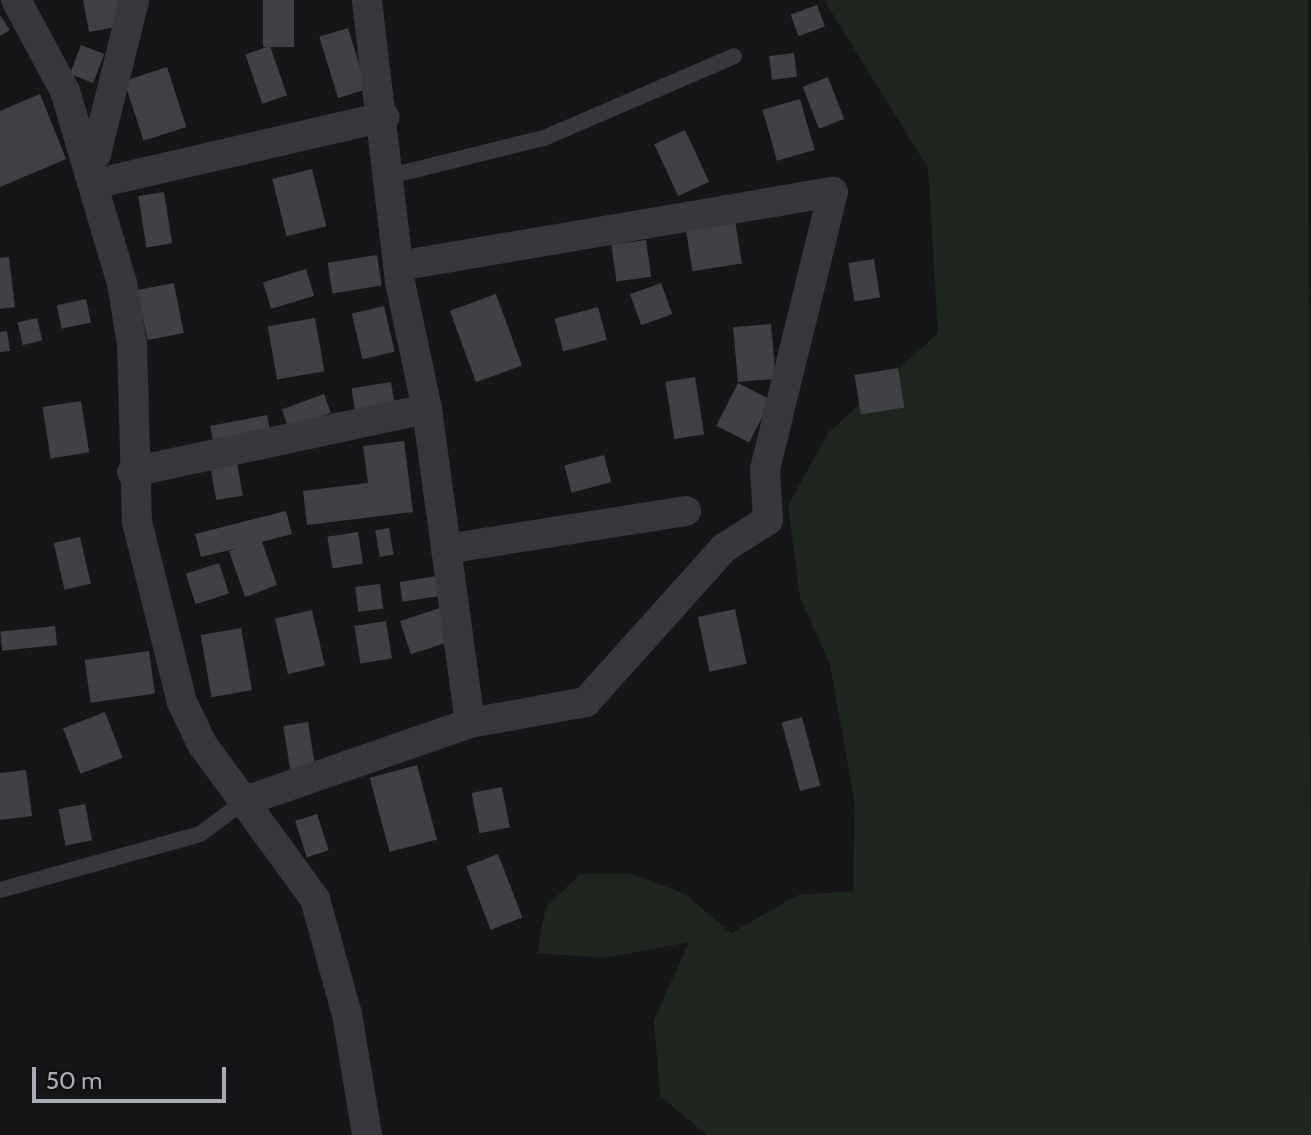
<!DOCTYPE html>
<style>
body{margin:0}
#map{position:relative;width:1311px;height:1135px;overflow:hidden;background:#161618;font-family:Cabin,sans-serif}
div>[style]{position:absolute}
.green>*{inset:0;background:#1e261f}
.building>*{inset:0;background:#404145;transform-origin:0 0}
.lane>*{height:16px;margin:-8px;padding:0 8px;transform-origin:8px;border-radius:8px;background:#37383d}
.street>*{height:30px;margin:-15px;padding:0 15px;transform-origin:15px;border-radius:15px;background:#37383d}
span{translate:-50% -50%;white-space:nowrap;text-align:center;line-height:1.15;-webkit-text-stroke:7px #111113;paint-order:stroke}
.scale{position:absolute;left:32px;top:1067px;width:194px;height:36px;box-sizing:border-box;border:4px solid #a8adb8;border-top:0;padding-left:10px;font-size:24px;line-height:28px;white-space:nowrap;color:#a8adb8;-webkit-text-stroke:6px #111113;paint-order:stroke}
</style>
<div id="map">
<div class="green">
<i style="clip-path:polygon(824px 0,1308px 0,1311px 1135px,707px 1135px,660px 1096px,654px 1020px,689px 942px,605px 958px,537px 953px,546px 907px,580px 874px,632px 874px,685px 894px,731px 933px,798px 895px,853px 891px,855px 805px,830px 665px,800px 597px,788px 506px,828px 433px,938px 333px,928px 168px)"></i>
</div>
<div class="building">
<i style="clip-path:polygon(83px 0,118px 0,122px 26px,89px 32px)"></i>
<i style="left:263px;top:0;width:31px;height:47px"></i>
<i style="left:817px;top:5px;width:23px;height:28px;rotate:70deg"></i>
<i style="clip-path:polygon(0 15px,10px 30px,0 36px)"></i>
<i style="left:348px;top:28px;width:64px;height:30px;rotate:73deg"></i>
<i style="left:81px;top:45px;width:25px;height:31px;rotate:21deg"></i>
<i style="left:270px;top:46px;width:52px;height:26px;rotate:71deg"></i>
<i style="left:794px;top:53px;width:24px;height:25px;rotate:83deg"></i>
<i style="left:167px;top:67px;width:63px;height:45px;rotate:72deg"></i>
<i style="left:828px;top:77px;width:45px;height:27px;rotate:69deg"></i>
<i style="clip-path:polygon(40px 94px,66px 159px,0 187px,0 111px)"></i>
<i style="left:800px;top:99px;width:53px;height:39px;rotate:74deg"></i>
<i style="left:685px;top:130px;width:57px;height:34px;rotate:65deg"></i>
<i style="left:312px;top:169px;width:59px;height:41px;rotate:76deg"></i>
<i style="left:164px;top:192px;width:52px;height:26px;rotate:81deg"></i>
<i style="left:735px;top:220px;width:44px;height:50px;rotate:81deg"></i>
<i style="left:646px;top:240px;width:37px;height:35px;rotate:82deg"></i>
<i style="left:377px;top:255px;width:31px;height:50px;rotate:81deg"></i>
<i style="clip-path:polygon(9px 257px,15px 307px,0 309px,0 258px)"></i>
<i style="left:874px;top:259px;width:39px;height:26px;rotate:81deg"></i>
<i style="left:306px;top:269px;width:28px;height:45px;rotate:73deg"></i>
<i style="left:174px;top:283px;width:51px;height:37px;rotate:79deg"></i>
<i style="left:661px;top:283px;width:33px;height:33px;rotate:70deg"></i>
<i style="left:496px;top:294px;width:76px;height:49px;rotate:70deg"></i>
<i style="left:86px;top:299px;width:24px;height:30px;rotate:78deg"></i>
<i style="left:384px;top:306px;width:47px;height:33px;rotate:77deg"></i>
<i style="left:598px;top:307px;width:34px;height:45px;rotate:75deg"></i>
<i style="left:37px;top:318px;width:23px;height:20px;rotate:77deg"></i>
<i style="left:315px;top:318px;width:54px;height:48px;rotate:80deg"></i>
<i style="left:771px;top:324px;width:55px;height:38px;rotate:85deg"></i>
<i style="clip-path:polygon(7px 331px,10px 351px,0 352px,0 332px)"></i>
<i style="left:898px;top:368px;width:40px;height:44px;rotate:81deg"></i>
<i style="left:695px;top:377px;width:58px;height:30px;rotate:81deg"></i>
<i style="left:391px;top:382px;width:30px;height:40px;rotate:81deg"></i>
<i style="left:738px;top:383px;width:37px;height:48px;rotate:27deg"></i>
<i style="left:324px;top:394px;width:20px;height:45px;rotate:70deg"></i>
<i style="left:81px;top:401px;width:52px;height:39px;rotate:81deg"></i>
<i style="left:267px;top:415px;width:21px;height:58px;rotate:79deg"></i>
<i style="clip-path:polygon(404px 441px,413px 512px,307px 525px,303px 491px,368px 483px,363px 446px)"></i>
<i style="left:604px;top:455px;width:28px;height:41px;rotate:75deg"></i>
<i style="left:236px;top:457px;width:39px;height:27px;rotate:80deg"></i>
<i style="clip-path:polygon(286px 511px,292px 534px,262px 542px,277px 585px,245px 597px,229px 551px,238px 548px,201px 557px,195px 534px)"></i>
<i style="left:389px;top:528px;width:27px;height:14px;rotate:80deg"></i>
<i style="left:358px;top:532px;width:32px;height:31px;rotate:81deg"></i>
<i style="left:80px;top:537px;width:48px;height:27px;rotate:77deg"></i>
<i style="left:219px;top:563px;width:32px;height:35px;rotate:72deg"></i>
<i style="left:437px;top:576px;width:20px;height:38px;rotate:81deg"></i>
<i style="left:380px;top:584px;width:25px;height:25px;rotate:83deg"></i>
<i style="left:440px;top:608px;width:35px;height:42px;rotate:72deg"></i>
<i style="left:735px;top:609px;width:56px;height:38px;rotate:78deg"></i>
<i style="left:312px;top:610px;width:57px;height:38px;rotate:77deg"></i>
<i style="left:386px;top:621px;width:38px;height:32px;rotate:81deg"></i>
<i style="left:55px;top:626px;width:19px;height:55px;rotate:84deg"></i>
<i style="left:241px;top:628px;width:63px;height:41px;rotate:80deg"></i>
<i style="left:149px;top:651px;width:43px;height:65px;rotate:82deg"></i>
<i style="left:105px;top:712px;width:49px;height:45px;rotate:69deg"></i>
<i style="left:802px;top:717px;width:71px;height:21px;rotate:75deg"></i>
<i style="left:308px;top:722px;width:44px;height:25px;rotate:81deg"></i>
<i style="left:417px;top:765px;width:77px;height:49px;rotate:75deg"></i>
<i style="clip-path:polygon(26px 770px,32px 816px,0 820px,0 773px)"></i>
<i style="left:502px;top:787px;width:41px;height:31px;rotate:79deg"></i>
<i style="left:85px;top:804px;width:37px;height:27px;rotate:79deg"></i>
<i style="left:317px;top:814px;width:38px;height:23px;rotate:72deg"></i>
<i style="left:498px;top:854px;width:68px;height:34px;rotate:69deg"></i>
</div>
<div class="lane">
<i style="left:390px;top:176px;width:159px;rotate:-13.9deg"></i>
<i style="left:544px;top:138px;width:207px;rotate:-23.3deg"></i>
<i style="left:0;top:890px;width:208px;rotate:-15.6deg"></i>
<i style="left:200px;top:834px;width:56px;rotate:-36.3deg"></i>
</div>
<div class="street">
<i style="left:16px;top:0;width:103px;rotate:61.7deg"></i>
<i style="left:65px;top:91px;width:200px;rotate:73.5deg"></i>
<i style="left:122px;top:283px;width:62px;rotate:80.7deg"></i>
<i style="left:132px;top:344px;width:178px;rotate:88.4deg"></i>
<i style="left:137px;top:522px;width:186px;rotate:76deg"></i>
<i style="left:182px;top:702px;width:47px;rotate:64.5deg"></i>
<i style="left:202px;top:744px;width:192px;rotate:53.9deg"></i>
<i style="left:315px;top:899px;width:119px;rotate:74.5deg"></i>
<i style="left:347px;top:1014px;width:123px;rotate:80.6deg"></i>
<i style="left:89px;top:157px;width:8px;rotate:-23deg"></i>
<i style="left:96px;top:154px;width:159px;rotate:-76.1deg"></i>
<i style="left:98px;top:183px;width:294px;rotate:-13deg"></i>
<i style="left:399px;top:266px;width:440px;rotate:-9.7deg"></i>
<i style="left:833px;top:192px;width:285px;rotate:103.8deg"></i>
<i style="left:765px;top:469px;width:51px;rotate:86.6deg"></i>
<i style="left:768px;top:520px;width:52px;rotate:147.5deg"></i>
<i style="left:724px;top:548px;width:207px;rotate:131.9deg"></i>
<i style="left:586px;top:702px;width:118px;rotate:169.7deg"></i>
<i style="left:132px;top:472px;width:302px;rotate:-12.1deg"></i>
<i style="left:446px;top:549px;width:243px;rotate:-9deg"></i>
<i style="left:245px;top:801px;width:238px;rotate:-19.1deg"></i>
<i style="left:470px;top:723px;width:317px;rotate:-97.8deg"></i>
<i style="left:427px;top:409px;width:130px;rotate:-102deg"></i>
<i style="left:400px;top:282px;width:284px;rotate:-96.7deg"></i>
</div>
<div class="scale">50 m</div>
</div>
